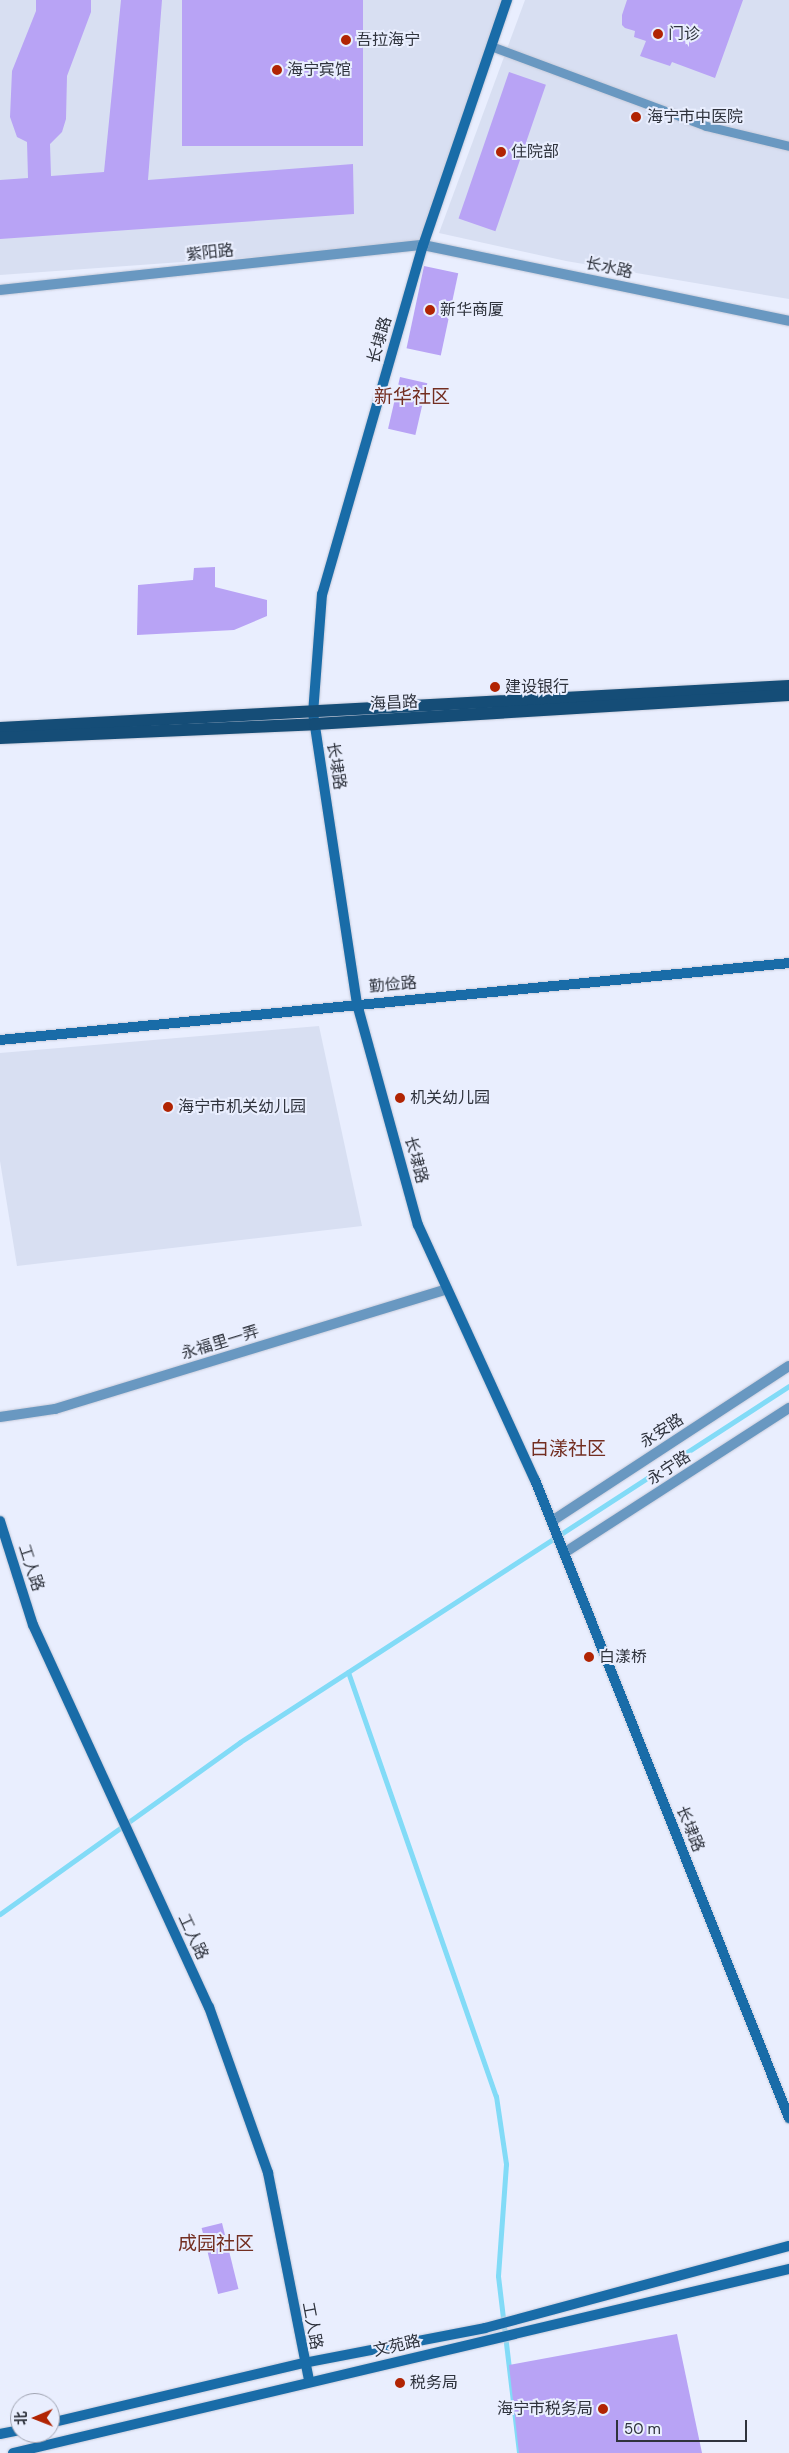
<!DOCTYPE html>
<meta charset="utf-8">
<style>
body{margin:0}
#map{position:relative;width:789px;height:2453px;overflow:hidden;background:#e9eefe;font-family:"DM Sans","Noto Sans SC",sans-serif}
div>[style]{position:absolute}
.built>*{inset:0;background:#d8dff2}
.stream>*{height:5px;margin:-2.5px;padding:0 2.5px;transform-origin:2.5px;border-radius:2.5px;background:#82dbf7}
.building>*{inset:0;background:#b8a3f5;transform-origin:0 0}
.roads{filter:drop-shadow(0 0 1px #c8ccdb) drop-shadow(0 0 1px #c8ccdb)}
.lane>*{height:9px;margin:-4.5px;padding:0 4.5px;transform-origin:4.5px;border-radius:4.5px;background:#6998c1}
.street>*{height:10px;margin:-5px;padding:0 5px;transform-origin:5px;border-radius:5px;background:#6998c1}
.secondary>*{height:10px;margin:-5px;padding:0 5px;transform-origin:5px;border-radius:5px;background:#196ca8}
.primary>*{height:12px;margin:-6px;padding:0 6px;transform-origin:6px;border-radius:6px;background:#154d77}
.dots>*{width:14px;height:14px;translate:-50% -50%;box-sizing:border-box;border:2px solid #e9eefe;border-radius:50%}
span{translate:-50% -50%;white-space:nowrap;text-align:center;line-height:1.15;-webkit-text-stroke:4px #e9eefe;paint-order:stroke}
.poi-label{font-size:16px;color:#2f333d}
.left{translate:0 -50%;text-align:left}
.right{translate:-100% -50%;text-align:right}
.street-label{font-size:16px;color:#2f333d}
.quarter-label{font-size:19px;color:#732e21}
.north{position:absolute;left:10px;top:2393px;width:50px;height:50px;box-sizing:border-box;background:#e9eefe;border:1px solid #9fa3b1;border-radius:50%;rotate:269deg;font-size:14px;font-weight:700;line-height:20px;text-align:center;color:#2f333d}
.north::after{content:'';display:block;margin:auto;width:18px;height:22px;background:#b12403;clip-path:polygon(50% 0,100% 100%,50% 72%,0 100%)}
.scale{position:absolute;left:616px;top:2420px;width:131px;height:22px;box-sizing:border-box;border:2px solid #2f333d;border-top:0;padding-left:6px;font-size:15px;line-height:18px;white-space:nowrap;color:#2f333d;-webkit-text-stroke:4px #e9eefe;paint-order:stroke}
</style>
<div id="map">
<div class="built">
<i style="clip-path:polygon(0 0,508px 0,423px 245px,0 275px)"></i>
<i style="clip-path:polygon(525px 0,789px 0,789px 299px,566px 261px,439px 233px)"></i>
<i style="clip-path:polygon(319px 1026px,362px 1226px,17px 1266px,0 1161px,0 1053px)"></i>
</div>
<div class="stream">
<i style="left:348px;top:1672px;width:449px;rotate:70.8deg"></i>
<i style="left:496px;top:2096px;width:69px;rotate:81.6deg"></i>
<i style="left:506px;top:2164px;width:112px;rotate:94.1deg"></i>
<i style="left:498px;top:2276px;width:178px;rotate:83.2deg"></i>
<i style="left:0;top:1914px;width:295px;rotate:-35.6deg"></i>
<i style="left:240px;top:1742px;width:654px;rotate:-32.96deg"></i>
</div>
<div class="building">
<i style="clip-path:polygon(36px 0,91px 0,91px 12px,67px 76px,66px 119px,62px 132px,50px 144px,51px 176px,104px 172px,121px 0,162px 0,148px 180px,353px 164px,354px 214px,0 239px,0 180px,28px 178px,27px 142px,17px 137px,10px 117px,12px 71px,36px 11px)"></i>
<i style="left:182px;top:0;width:181px;height:146px"></i>
<i style="clip-path:polygon(627px 0,743px 0,715px 78px,672px 62px,670px 66px,640px 56px,646px 41px,634px 37px,635px 31px,625px 28px,622px 25px,622px 15px)"></i>
<i style="left:509px;top:72px;width:39px;height:155px;rotate:19deg"></i>
<i style="left:424px;top:266px;width:35px;height:84px;rotate:12deg"></i>
<i style="left:400px;top:377px;width:28px;height:53px;rotate:13deg"></i>
<i style="clip-path:polygon(215px 567px,215px 587px,267px 600px,267px 616px,234px 630px,137px 635px,138px 585px,193px 580px,194px 568px)"></i>
<i style="left:222px;top:2223px;width:68px;height:21px;rotate:76deg"></i>
<i style="clip-path:polygon(677px 2334px,702px 2453px,519px 2453px,509px 2365px)"></i>
</div>
<div class="roads">
<div class="lane">
<i style="left:491px;top:46px;width:229px;rotate:20.4deg"></i>
<i style="left:706px;top:126px;width:85px;rotate:13.5deg"></i>
</div>
<div class="street">
<i style="left:0;top:290px;width:425px;rotate:-6.1deg"></i>
<i style="left:423px;top:245px;width:374px;rotate:11.7deg"></i>
<i style="left:0;top:1417px;width:56px;rotate:-8.3deg"></i>
<i style="left:55px;top:1409px;width:410px;rotate:-17deg"></i>
<i style="left:552px;top:1521px;width:283px;rotate:-33.2deg"></i>
<i style="left:564px;top:1553px;width:268px;rotate:-32.8deg"></i>
</div>
<div class="secondary">
<i style="left:507px;top:0;width:259px;rotate:108.9deg"></i>
<i style="left:423px;top:245px;width:363px;rotate:106.1deg"></i>
<i style="left:322px;top:594px;width:119px;rotate:94.3deg"></i>
<i style="left:313px;top:713px;width:294px;rotate:81.4deg"></i>
<i style="left:357px;top:1004px;width:229px;rotate:74.6deg"></i>
<i style="left:418px;top:1225px;width:281px;rotate:65.4deg"></i>
<i style="left:535px;top:1480px;width:687px;rotate:68.29deg"></i>
<i style="left:0;top:1040px;width:793px;rotate:-5.57deg"></i>
<i style="left:0;top:1521px;width:109px;rotate:72.4deg"></i>
<i style="left:33px;top:1625px;width:421px;rotate:65.3deg"></i>
<i style="left:209px;top:2007px;width:176px;rotate:70.4deg"></i>
<i style="left:268px;top:2173px;width:212px;rotate:78.8deg"></i>
<i style="left:50px;top:2423px;width:261px;rotate:-13.3deg"></i>
<i style="left:304px;top:2363px;width:184px;rotate:-10.9deg"></i>
<i style="left:485px;top:2328px;width:315px;rotate:-15.1deg"></i>
<i style="left:0;top:2434px;width:20px;rotate:-11deg"></i>
<i style="left:13px;top:2453px;width:798px;rotate:-13.34deg"></i>
</div>
<div class="primary">
<i style="left:0;top:728px;width:790px;rotate:-3.05deg"></i>
<i style="left:0;top:738px;width:315px;rotate:-2.5deg"></i>
<i style="left:315px;top:724px;width:475px;rotate:-3.5deg"></i>
</div>
</div>
<div class="dots">
<i style="left:658px;top:34px;background:#b12403"></i>
<i style="left:346px;top:40px;background:#b12403"></i>
<i style="left:277px;top:70px;background:#b12403"></i>
<i style="left:636px;top:117px;background:#b12403"></i>
<i style="left:501px;top:152px;background:#b12403"></i>
<i style="left:430px;top:310px;background:#b12403"></i>
<i style="left:495px;top:687px;background:#b12403"></i>
<i style="left:400px;top:1098px;background:#b12403"></i>
<i style="left:168px;top:1107px;background:#b12403"></i>
<i style="left:589px;top:1657px;background:#b12403"></i>
<i style="left:400px;top:2383px;background:#b12403"></i>
<i style="left:603px;top:2409px;background:#b12403"></i>
</div>
<div class="poi-label">
<span class="left" style="left:668px;top:34px">门诊</span>
<span class="left" style="left:356px;top:40px">吾拉海宁</span>
<span class="left" style="left:287px;top:70px">海宁宾馆</span>
<span class="left" style="left:647px;top:117px">海宁市中医院</span>
<span class="left" style="left:511px;top:152px">住院部</span>
<span class="left" style="left:440px;top:310px">新华商厦</span>
<span class="left" style="left:505px;top:687px">建设银行</span>
<span class="left" style="left:410px;top:1098px">机关幼儿园</span>
<span class="left" style="left:178px;top:1107px">海宁市机关幼儿园</span>
<span class="left" style="left:599px;top:1657px">白漾桥</span>
<span class="left" style="left:410px;top:2383px">税务局</span>
<span class="right" style="left:593px;top:2409px">海宁市税务局</span>
</div>
<div class="street-label">
<span style="left:210px;top:253px;rotate:-6deg">紫阳路</span>
<span style="left:609px;top:268px;rotate:12deg">长水路</span>
<span style="left:380px;top:340px;rotate:-74deg">长埭路</span>
<span style="left:394px;top:703px;rotate:-3deg">海昌路</span>
<span style="left:336px;top:766px;rotate:81deg">长埭路</span>
<span style="left:393px;top:985px;rotate:-5deg">勤俭路</span>
<span style="left:416px;top:1160px;rotate:75deg">长埭路</span>
<span style="left:220px;top:1343px;rotate:-17deg">永福里一弄</span>
<span style="left:662px;top:1431px;rotate:-33deg">永安路</span>
<span style="left:669px;top:1468px;rotate:-33deg">永宁路</span>
<span style="left:31px;top:1568px;rotate:72deg">工人路</span>
<span style="left:690px;top:1829px;rotate:68deg">长埭路</span>
<span style="left:193px;top:1937px;rotate:65deg">工人路</span>
<span style="left:312px;top:2326px;rotate:79deg">工人路</span>
<span style="left:397px;top:2346px;rotate:-13deg">文苑路</span>
</div>
<div class="quarter-label">
<span style="left:412px;top:397px">新华社区</span>
<span style="left:568px;top:1449px">白漾社区</span>
<span style="left:216px;top:2244px">成园社区</span>
</div>
<div class="north">北</div>
<div class="scale">50 m</div>
</div>
